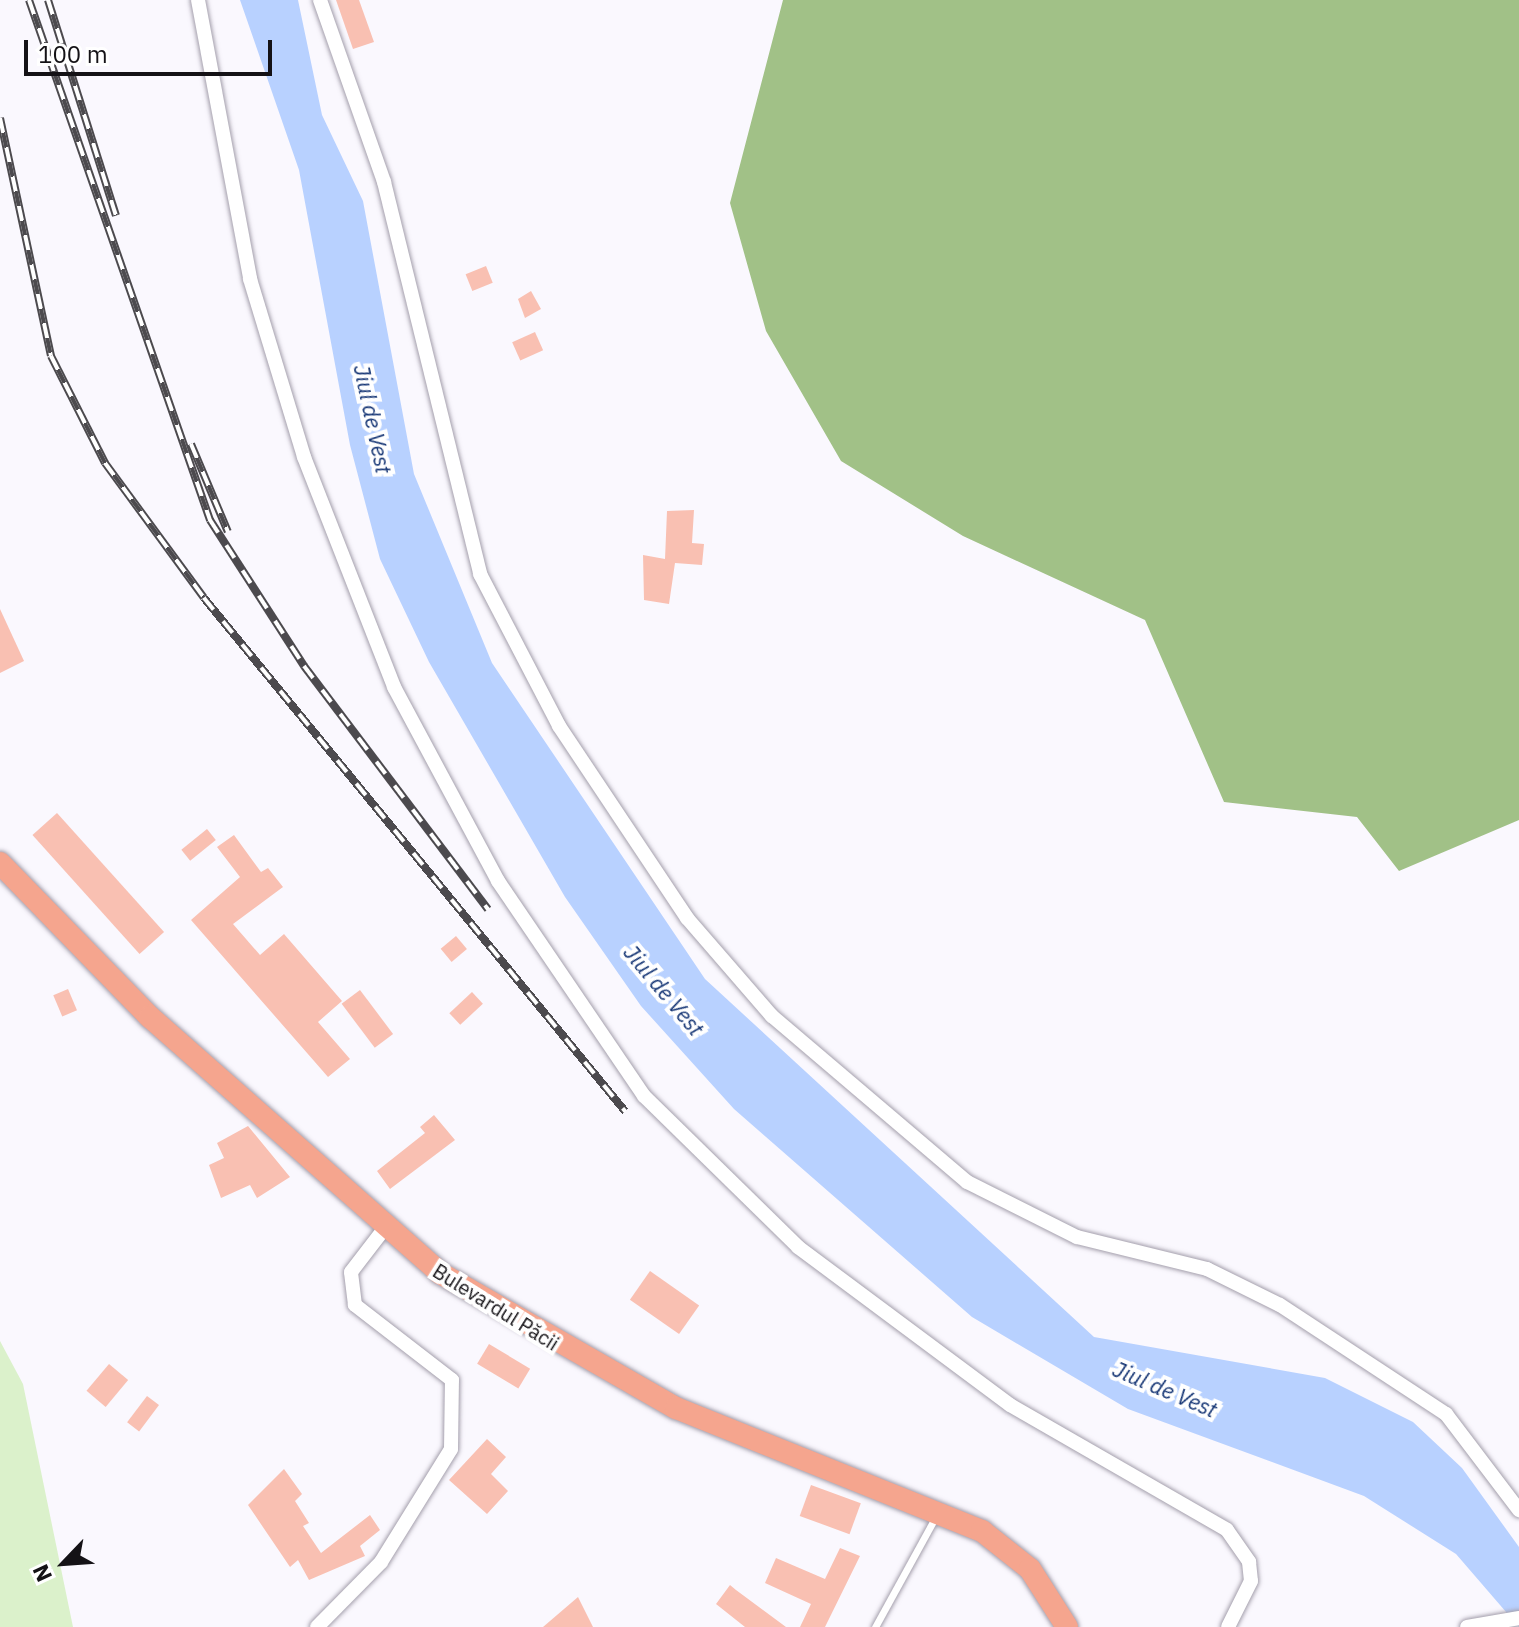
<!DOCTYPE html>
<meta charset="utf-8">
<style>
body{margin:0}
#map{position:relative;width:1519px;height:1627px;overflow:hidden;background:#faf8fe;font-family:"IBM Plex Sans",sans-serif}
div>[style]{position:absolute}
.green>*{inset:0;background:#dbf1cb}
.forest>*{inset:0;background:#a1c187}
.water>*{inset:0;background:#b8d1ff}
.building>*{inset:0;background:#f9c0b2;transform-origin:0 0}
.roads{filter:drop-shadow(0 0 2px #a49fac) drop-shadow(0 0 2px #a49fac)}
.lane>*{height:7px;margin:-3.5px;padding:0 3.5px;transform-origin:3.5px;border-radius:3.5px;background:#fff}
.street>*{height:14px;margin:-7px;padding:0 7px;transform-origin:7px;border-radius:7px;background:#fff}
.primary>*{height:22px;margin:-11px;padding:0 11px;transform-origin:11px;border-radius:11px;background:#f5a58e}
.rail>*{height:8px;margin-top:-4px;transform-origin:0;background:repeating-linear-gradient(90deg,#fff 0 15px,#4c4a4e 0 30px);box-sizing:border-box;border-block:2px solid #4c4a4e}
span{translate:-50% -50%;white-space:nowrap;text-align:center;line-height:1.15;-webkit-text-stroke:8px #fff;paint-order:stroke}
.street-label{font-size:20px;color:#141216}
.water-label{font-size:22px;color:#163675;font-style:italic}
.north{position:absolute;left:24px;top:1523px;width:80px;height:80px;-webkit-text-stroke:6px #fff;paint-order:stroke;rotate:245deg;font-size:22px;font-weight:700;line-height:32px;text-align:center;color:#141216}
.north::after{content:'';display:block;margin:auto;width:28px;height:36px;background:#141216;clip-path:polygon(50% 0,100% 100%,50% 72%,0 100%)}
.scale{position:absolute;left:24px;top:40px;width:248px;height:36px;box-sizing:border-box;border:4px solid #141216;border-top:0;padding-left:10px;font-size:24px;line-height:28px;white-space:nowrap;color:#141216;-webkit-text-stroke:6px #fff;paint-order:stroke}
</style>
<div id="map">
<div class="green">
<i style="clip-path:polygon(0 1341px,23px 1384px,73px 1627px,0 1627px)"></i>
</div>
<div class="forest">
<i style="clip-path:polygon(783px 0,1519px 0,1519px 820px,1399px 871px,1357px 817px,1224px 802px,1145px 620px,963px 536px,841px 461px,766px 331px,730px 203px)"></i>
</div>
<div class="water">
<i style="clip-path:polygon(240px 0,298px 0,322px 115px,363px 201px,414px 474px,492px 663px,705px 979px,1094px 1337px,1325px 1378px,1413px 1422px,1462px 1468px,1519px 1547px,1519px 1627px,1456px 1554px,1364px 1496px,1128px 1409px,972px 1317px,734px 1109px,641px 1006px,565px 897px,429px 662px,380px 559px,350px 445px,299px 170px)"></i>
</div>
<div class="building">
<i style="clip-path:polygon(336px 0,359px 0,374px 42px,353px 49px)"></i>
<i style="left:486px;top:266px;width:18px;height:22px;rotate:68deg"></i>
<i style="clip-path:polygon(531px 291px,541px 309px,525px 318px,518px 299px)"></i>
<i style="left:535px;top:332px;width:20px;height:25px;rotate:66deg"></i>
<i style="clip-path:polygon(694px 510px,692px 543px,704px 544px,702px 565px,675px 563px,669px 604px,644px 600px,643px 555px,665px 559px,667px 511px)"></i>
<i style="clip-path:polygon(0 609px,24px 661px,0 673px)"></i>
<i style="left:57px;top:813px;width:160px;height:33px;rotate:48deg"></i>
<i style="left:207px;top:829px;width:14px;height:33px;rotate:51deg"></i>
<i style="clip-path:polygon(234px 835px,261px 872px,268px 868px,283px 887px,233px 924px,260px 955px,284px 934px,342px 1001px,318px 1022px,350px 1059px,328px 1077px,191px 920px,240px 877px,217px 847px)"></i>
<i style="left:456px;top:936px;width:17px;height:20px;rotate:50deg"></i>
<i style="left:68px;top:989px;width:23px;height:16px;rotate:67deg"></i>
<i style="left:360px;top:990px;width:55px;height:23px;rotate:53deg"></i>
<i style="left:472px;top:992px;width:16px;height:31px;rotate:47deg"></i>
<i style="clip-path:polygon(434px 1115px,455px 1140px,390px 1189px,377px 1171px,425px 1133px,420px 1127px)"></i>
<i style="clip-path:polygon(248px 1126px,290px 1177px,257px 1198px,250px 1185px,221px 1198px,209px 1165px,224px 1158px,217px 1143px)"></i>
<i style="left:650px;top:1271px;width:60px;height:35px;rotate:35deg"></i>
<i style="left:489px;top:1344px;width:48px;height:23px;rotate:31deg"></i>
<i style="left:109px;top:1364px;width:25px;height:35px;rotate:40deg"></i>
<i style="left:147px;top:1396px;width:15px;height:33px;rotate:37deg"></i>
<i style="clip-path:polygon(487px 1439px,506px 1457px,491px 1474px,508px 1491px,487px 1514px,449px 1480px)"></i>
<i style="clip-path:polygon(284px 1469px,302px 1494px,295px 1501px,309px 1523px,303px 1526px,321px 1553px,370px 1515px,380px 1530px,360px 1546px,365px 1556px,309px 1580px,298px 1560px,290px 1567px,248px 1505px)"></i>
<i style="left:811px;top:1485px;width:53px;height:33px;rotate:20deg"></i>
<i style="clip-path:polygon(840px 1548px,860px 1556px,825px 1627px,800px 1627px,811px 1604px,765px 1583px,776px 1558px,825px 1579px)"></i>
<i style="clip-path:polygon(730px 1585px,736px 1590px,786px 1627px,745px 1627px,716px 1604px)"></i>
<i style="clip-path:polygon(578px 1597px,593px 1627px,543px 1627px)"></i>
</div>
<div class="roads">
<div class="lane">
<i style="left:875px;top:1627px;width:127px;rotate:-61.2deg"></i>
</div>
<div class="street">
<i style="left:198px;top:0;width:284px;rotate:79.4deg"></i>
<i style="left:250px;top:279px;width:186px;rotate:73.1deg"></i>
<i style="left:304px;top:457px;width:247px;rotate:68.6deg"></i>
<i style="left:394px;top:687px;width:220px;rotate:61.8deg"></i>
<i style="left:498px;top:881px;width:260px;rotate:55.8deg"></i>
<i style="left:644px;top:1096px;width:216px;rotate:44.4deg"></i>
<i style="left:798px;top:1247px;width:264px;rotate:36.7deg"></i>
<i style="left:1010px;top:1405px;width:250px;rotate:29.9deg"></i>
<i style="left:1227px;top:1530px;width:39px;rotate:55deg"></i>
<i style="left:1249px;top:1562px;width:19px;rotate:84deg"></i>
<i style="left:1251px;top:1581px;width:51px;rotate:116.6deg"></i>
<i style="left:320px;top:0;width:193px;rotate:70.6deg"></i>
<i style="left:384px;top:182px;width:404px;rotate:76.2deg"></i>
<i style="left:480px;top:574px;width:171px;rotate:62.5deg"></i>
<i style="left:559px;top:726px;width:231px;rotate:56.3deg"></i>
<i style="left:687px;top:918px;width:130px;rotate:49.1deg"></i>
<i style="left:772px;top:1016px;width:256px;rotate:40.4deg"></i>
<i style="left:967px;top:1182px;width:123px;rotate:26.6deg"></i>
<i style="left:1077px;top:1237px;width:134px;rotate:13.8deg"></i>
<i style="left:1207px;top:1269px;width:81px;rotate:26.3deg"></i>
<i style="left:1280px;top:1305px;width:199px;rotate:33.3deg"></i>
<i style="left:1446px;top:1414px;width:121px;rotate:52.8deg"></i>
<i style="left:317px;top:1627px;width:91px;rotate:-45.4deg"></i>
<i style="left:381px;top:1562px;width:133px;rotate:-58.2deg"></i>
<i style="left:451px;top:1449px;width:69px;rotate:-89.2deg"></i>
<i style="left:452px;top:1380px;width:123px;rotate:-142.3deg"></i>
<i style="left:355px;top:1305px;width:33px;rotate:-97deg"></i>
<i style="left:351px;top:1272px;width:54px;rotate:-52.5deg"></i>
<i style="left:1467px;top:1627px;width:53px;rotate:-9.8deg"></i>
</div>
<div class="primary">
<i style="left:0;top:863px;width:215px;rotate:45.8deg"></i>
<i style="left:150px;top:1017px;width:387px;rotate:41.4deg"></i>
<i style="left:440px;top:1273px;width:272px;rotate:29.8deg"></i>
<i style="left:676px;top:1408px;width:330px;rotate:21.9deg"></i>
<i style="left:982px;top:1531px;width:61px;rotate:38.4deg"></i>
<i style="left:1030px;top:1569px;width:69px;rotate:57.5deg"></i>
</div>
</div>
<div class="rail">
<i style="left:29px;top:0;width:551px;rotate:70.81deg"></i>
<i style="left:210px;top:520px;width:174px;rotate:57.2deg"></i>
<i style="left:304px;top:666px;width:305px;rotate:52.9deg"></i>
<i style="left:48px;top:0;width:226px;rotate:72.5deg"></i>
<i style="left:0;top:118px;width:243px;rotate:77.9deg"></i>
<i style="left:51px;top:356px;width:120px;rotate:63.2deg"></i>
<i style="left:105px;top:463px;width:167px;rotate:53.7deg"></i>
<i style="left:204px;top:598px;width:664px;rotate:50.63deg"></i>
<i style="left:191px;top:444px;width:95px;rotate:67.2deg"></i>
</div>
<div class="street-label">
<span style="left:496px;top:1307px;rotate:32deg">Bulevardul Păcii</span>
</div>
<div class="water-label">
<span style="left:373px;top:419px;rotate:78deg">Jiul de Vest</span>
<span style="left:664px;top:990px;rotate:50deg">Jiul de Vest</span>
<span style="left:1165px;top:1389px;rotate:23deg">Jiul de Vest</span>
</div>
<div class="north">N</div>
<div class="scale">100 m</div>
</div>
